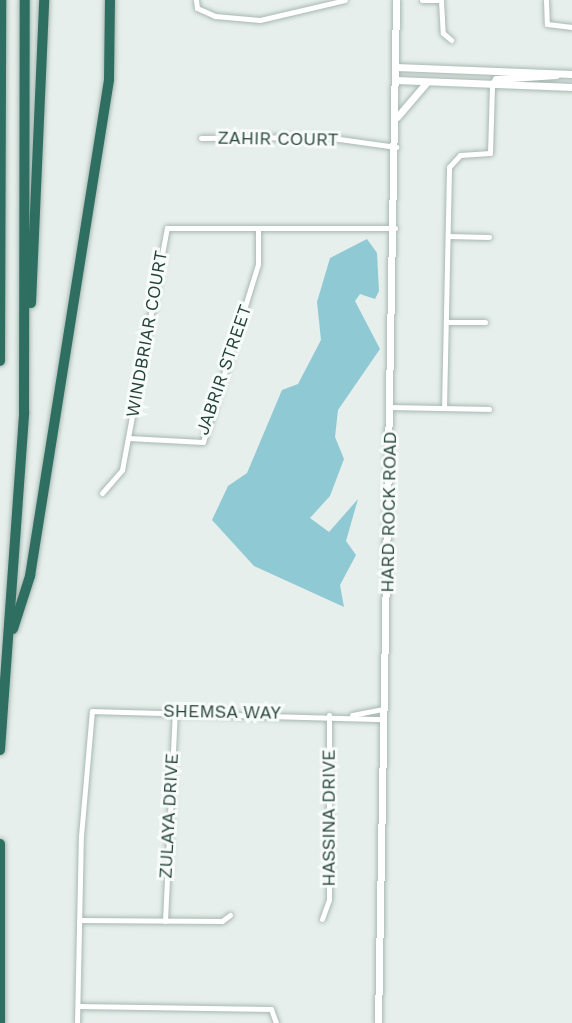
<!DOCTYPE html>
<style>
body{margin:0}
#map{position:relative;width:572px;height:1023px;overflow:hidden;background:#e6efeb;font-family:"Work Sans",sans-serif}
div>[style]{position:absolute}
.water>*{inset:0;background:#8ec9d4}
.roads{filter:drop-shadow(0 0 2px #a8b8b2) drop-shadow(0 0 2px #a8b8b2)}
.minor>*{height:5px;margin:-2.5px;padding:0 2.5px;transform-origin:2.5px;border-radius:2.5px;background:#fff}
.tertiary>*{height:7px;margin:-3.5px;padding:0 3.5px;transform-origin:3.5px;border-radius:3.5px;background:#fff}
.motorway>*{height:10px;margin:-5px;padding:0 5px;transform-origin:5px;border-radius:5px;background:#2f6f62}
span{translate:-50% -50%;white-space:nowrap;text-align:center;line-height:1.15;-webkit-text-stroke:6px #f7fbf9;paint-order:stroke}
.street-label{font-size:18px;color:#24423a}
</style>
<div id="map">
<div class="water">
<i style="clip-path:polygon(367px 239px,377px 253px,379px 291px,375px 299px,360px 294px,355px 301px,380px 349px,338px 410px,335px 437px,344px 459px,330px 496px,310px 518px,329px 532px,358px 499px,346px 541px,356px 555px,340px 585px,344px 607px,254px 566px,212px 520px,228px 486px,247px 473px,282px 390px,298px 384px,321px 340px,317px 302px,330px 258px)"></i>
</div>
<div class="roads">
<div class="minor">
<i style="left:196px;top:0;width:8px;rotate:83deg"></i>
<i style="left:197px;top:8px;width:20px;rotate:24deg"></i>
<i style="left:215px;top:16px;width:45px;rotate:5.1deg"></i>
<i style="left:260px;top:20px;width:87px;rotate:-13.2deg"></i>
<i style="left:422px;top:0;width:19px"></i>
<i style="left:441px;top:0;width:33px;rotate:87deg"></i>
<i style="left:443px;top:33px;width:11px;rotate:41deg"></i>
<i style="left:546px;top:0;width:24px;rotate:88deg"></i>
<i style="left:547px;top:24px;width:25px;rotate:7deg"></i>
<i style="left:201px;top:138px;width:124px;rotate:-0.5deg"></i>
<i style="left:325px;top:137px;width:72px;rotate:8deg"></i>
<i style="left:448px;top:236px;width:41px;rotate:1.4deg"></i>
<i style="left:446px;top:322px;width:39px"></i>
<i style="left:391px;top:407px;width:98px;rotate:1.2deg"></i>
<i style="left:444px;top:408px;width:241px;rotate:-88.8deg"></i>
<i style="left:449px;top:167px;width:16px;rotate:-47deg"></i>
<i style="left:460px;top:155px;width:30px;rotate:-4deg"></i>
<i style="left:490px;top:153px;width:68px;rotate:-88.3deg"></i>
<i style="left:128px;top:438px;width:75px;rotate:3.1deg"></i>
<i style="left:203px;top:442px;width:186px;rotate:-72.8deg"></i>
<i style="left:258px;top:264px;width:35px;rotate:-90deg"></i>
<i style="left:102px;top:493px;width:30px;rotate:-49deg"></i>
<i style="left:122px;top:470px;width:246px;rotate:-79.5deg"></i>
<i style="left:167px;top:228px;width:228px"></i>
<i style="left:352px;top:715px;width:32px;rotate:-11deg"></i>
<i style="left:322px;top:919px;width:20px;rotate:-70deg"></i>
<i style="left:329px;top:900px;width:185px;rotate:-90deg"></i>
<i style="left:79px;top:920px;width:143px;rotate:0.4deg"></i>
<i style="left:222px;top:921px;width:10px;rotate:-37deg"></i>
<i style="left:165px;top:921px;width:210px;rotate:-87.3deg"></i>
<i style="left:78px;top:1006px;width:193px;rotate:0.9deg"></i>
<i style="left:271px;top:1009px;width:15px;rotate:70deg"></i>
<i style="left:77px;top:1023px;width:187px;rotate:-88.8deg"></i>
<i style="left:81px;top:836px;width:125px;rotate:-85deg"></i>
<i style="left:92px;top:711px;width:290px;rotate:1.6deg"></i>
</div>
<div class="tertiary">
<i style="left:396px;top:67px;width:176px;rotate:2.3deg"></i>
<i style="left:396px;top:80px;width:176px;rotate:2.3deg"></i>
<i style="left:492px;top:85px;width:7px;rotate:-56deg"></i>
<i style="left:496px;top:79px;width:60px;rotate:-3.8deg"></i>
<i style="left:397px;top:117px;width:46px;rotate:-49.4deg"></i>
<i style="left:378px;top:1023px;width:1023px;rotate:-88.99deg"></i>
</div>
<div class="motorway">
<i style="left:31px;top:303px;width:303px;rotate:-87.5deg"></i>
<i style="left:0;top:361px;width:361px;rotate:-89.8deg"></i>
<i style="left:13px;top:629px;width:56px;rotate:-72.2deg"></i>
<i style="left:30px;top:576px;width:502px;rotate:-80.95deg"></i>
<i style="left:109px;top:80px;width:80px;rotate:-89.3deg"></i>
<i style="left:0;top:750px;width:339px;rotate:-85.9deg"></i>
<i style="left:24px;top:412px;width:412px;rotate:-89.9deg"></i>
<i style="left:0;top:844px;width:179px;rotate:90deg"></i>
</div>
</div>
<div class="street-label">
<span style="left:278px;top:139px;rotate:1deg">ZAHIR COURT</span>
<span style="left:147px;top:334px;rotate:-80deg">WINDBRIAR COURT</span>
<span style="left:224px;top:370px;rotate:-71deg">JABRIR STREET</span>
<span style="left:389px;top:512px;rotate:-89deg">HARD ROCK ROAD</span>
<span style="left:222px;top:712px;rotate:1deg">SHEMSA WAY</span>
<span style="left:169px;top:816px;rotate:-87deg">ZULAYA DRIVE</span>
<span style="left:329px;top:818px;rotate:-90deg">HASSINA DRIVE</span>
</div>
</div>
